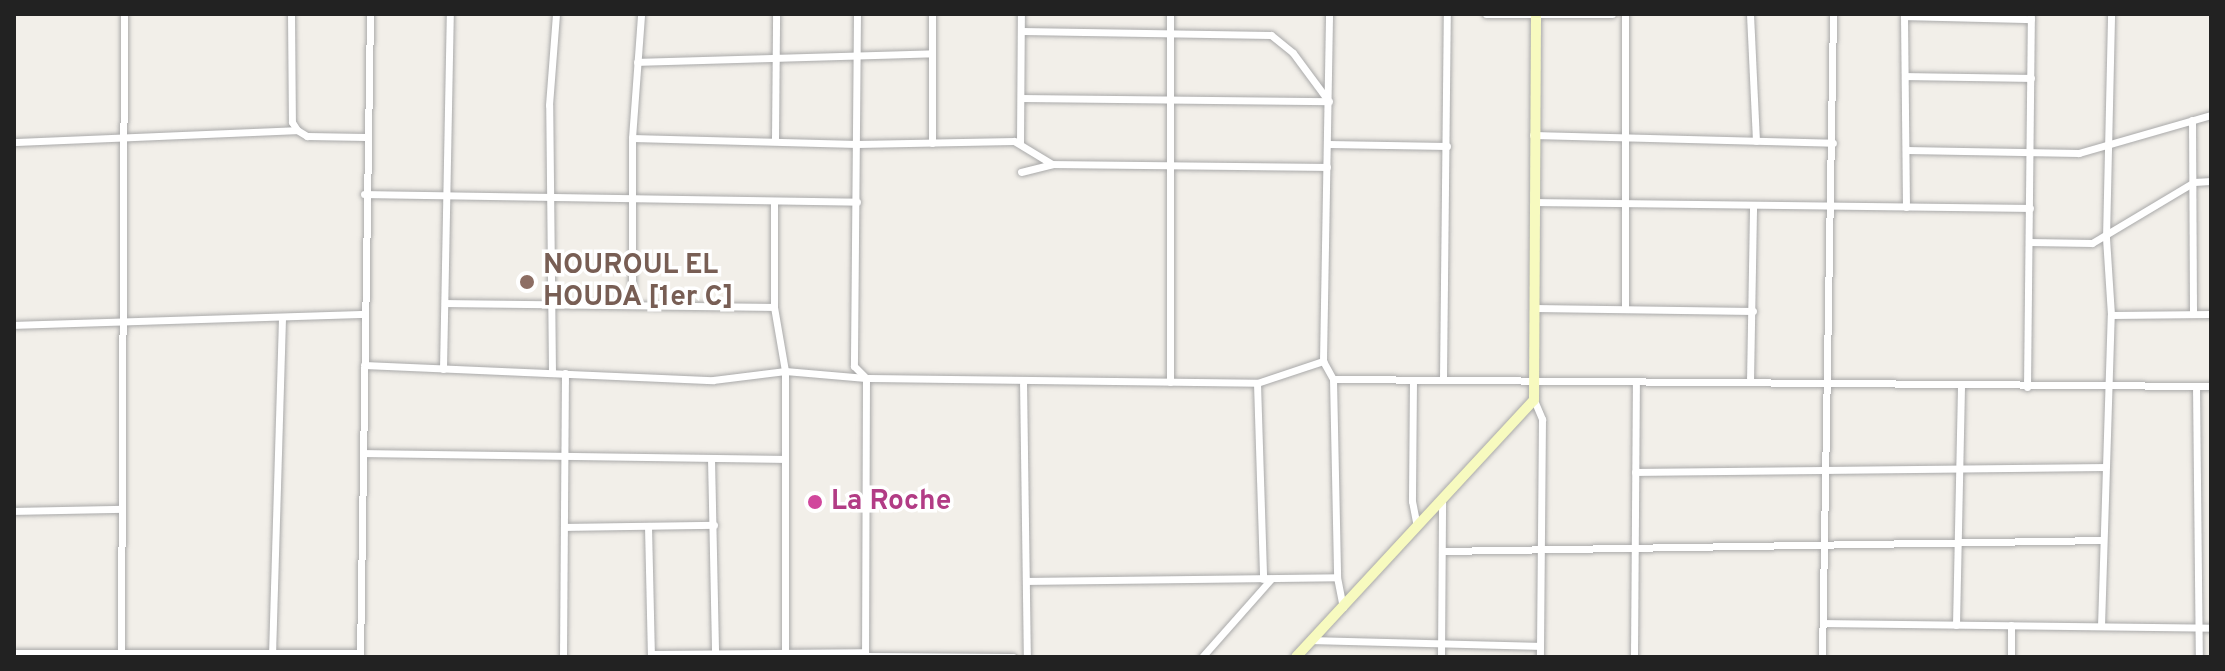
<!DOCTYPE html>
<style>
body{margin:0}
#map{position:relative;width:2225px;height:671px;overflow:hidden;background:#f2efe9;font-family:Overpass,sans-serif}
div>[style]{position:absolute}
.roads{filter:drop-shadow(0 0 2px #a9a9a9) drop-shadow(0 0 2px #a9a9a9)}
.street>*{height:7px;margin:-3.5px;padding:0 3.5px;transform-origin:3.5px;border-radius:3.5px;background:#fff}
.secondary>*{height:10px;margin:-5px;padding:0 5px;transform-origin:5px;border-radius:5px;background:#f7fabf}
.dots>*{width:22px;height:22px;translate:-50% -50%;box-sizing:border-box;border:4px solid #fff;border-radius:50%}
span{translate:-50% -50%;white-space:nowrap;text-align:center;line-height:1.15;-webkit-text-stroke:7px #fff;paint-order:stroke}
.education-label{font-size:28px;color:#785e54;font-weight:700}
.left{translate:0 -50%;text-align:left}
.hotel-label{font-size:28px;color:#b23c85;font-weight:700}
.frame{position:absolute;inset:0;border:16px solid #222;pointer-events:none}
</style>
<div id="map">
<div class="roads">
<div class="street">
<i style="left:291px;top:14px;width:108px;rotate:89.5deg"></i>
<i style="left:292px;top:122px;width:9px;rotate:58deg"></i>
<i style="left:297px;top:130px;width:12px;rotate:31deg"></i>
<i style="left:307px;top:136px;width:59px;rotate:1deg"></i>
<i style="left:857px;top:14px;width:352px;rotate:90.5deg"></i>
<i style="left:854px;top:366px;width:17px;rotate:45deg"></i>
<i style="left:866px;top:378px;width:279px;rotate:90.2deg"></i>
<i style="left:1486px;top:14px;width:126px"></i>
<i style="left:1750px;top:14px;width:127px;rotate:87.3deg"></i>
<i style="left:1022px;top:31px;width:249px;rotate:0.9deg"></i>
<i style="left:1271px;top:35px;width:28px;rotate:39deg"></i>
<i style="left:1293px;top:53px;width:57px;rotate:53.5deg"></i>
<i style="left:637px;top:62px;width:295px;rotate:-1.7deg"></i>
<i style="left:1905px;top:76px;width:126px;rotate:0.9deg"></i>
<i style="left:1024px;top:98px;width:305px;rotate:0.6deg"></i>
<i style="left:2192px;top:120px;width:194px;rotate:89.7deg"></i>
<i style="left:1533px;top:135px;width:300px;rotate:1.5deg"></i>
<i style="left:632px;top:138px;width:225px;rotate:1.5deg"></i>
<i style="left:857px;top:144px;width:157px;rotate:-1.1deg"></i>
<i style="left:1014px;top:141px;width:44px;rotate:31.2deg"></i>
<i style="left:775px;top:140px;width:126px;rotate:-89.5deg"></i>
<i style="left:14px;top:142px;width:283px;rotate:-2.4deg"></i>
<i style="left:932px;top:143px;width:129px;rotate:-90deg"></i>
<i style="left:1020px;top:143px;width:129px;rotate:-89.6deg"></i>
<i style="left:1328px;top:144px;width:119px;rotate:1deg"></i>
<i style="left:1906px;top:150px;width:173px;rotate:1deg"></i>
<i style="left:2079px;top:153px;width:137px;rotate:-16.1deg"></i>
<i style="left:1021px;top:172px;width:32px;rotate:-14deg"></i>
<i style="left:1052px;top:164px;width:275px;rotate:0.6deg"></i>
<i style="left:364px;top:194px;width:493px;rotate:0.9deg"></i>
<i style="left:774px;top:202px;width:105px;rotate:90deg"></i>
<i style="left:774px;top:307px;width:65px;rotate:80.2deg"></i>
<i style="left:785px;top:371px;width:282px;rotate:90deg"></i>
<i style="left:1534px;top:202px;width:496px;rotate:0.7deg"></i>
<i style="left:1906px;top:207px;width:191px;rotate:-90.6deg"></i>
<i style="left:1904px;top:16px;width:127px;rotate:1.4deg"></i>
<i style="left:2029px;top:242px;width:63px;rotate:0.9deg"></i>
<i style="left:2092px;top:243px;width:119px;rotate:-30.9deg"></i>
<i style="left:2194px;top:182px;width:17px;rotate:-3deg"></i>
<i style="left:445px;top:303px;width:329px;rotate:0.7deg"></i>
<i style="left:632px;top:303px;width:165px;rotate:-90deg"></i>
<i style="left:632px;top:138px;width:124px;rotate:-85.8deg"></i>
<i style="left:1534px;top:308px;width:219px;rotate:0.8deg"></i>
<i style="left:1625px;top:309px;width:295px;rotate:-90deg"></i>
<i style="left:2111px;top:315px;width:100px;rotate:-0.6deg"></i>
<i style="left:14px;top:325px;width:351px;rotate:-1.8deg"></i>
<i style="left:1323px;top:361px;width:347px;rotate:-89deg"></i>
<i style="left:364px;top:365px;width:349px;rotate:2.5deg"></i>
<i style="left:713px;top:380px;width:73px;rotate:-7.1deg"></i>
<i style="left:785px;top:371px;width:81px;rotate:4.9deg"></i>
<i style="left:866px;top:378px;width:391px;rotate:0.7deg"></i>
<i style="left:1257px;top:383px;width:70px;rotate:-18.4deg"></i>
<i style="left:1323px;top:361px;width:21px;rotate:61deg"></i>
<i style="left:1333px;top:379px;width:878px;rotate:0.46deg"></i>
<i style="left:443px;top:369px;width:355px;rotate:-88.9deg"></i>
<i style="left:552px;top:372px;width:267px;rotate:-90.6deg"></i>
<i style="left:549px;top:105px;width:91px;rotate:-85.6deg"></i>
<i style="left:1443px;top:378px;width:364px;rotate:-89.4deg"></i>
<i style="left:1333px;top:379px;width:198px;rotate:88.8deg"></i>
<i style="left:1337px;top:577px;width:31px;rotate:79deg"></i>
<i style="left:1023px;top:380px;width:277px;rotate:89.2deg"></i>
<i style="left:1413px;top:381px;width:120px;rotate:90.5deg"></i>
<i style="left:1412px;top:501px;width:25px;rotate:79deg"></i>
<i style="left:1170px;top:382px;width:368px;rotate:-90deg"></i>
<i style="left:1750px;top:382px;width:177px;rotate:-89deg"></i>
<i style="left:1257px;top:383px;width:196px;rotate:88.2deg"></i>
<i style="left:2196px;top:386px;width:271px;rotate:89.4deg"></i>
<i style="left:2027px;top:387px;width:373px;rotate:-89.4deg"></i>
<i style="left:1534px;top:400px;width:21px;rotate:67deg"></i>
<i style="left:1542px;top:419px;width:238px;rotate:90.5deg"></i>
<i style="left:363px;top:453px;width:422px;rotate:0.8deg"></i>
<i style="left:711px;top:458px;width:195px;rotate:88.8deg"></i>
<i style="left:1635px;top:472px;width:468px;rotate:-0.6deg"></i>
<i style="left:14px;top:511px;width:108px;rotate:-1.1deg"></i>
<i style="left:648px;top:526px;width:131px;rotate:88.7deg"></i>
<i style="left:564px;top:527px;width:150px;rotate:-0.8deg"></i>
<i style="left:1442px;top:551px;width:660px;rotate:-0.95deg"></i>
<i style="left:1026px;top:581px;width:311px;rotate:-0.7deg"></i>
<i style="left:1823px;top:623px;width:388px;rotate:0.7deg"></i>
<i style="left:1956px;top:625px;width:239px;rotate:-88.8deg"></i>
<i style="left:2101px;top:626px;width:311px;rotate:-88.2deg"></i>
<i style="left:2111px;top:315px;width:77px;rotate:-93.7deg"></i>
<i style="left:2106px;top:238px;width:224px;rotate:-88.7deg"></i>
<i style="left:1312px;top:640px;width:228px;rotate:1.5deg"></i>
<i style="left:14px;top:653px;width:346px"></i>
<i style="left:651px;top:654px;width:214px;rotate:-0.5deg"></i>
<i style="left:272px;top:655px;width:338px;rotate:-88.3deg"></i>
<i style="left:865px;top:656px;width:148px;rotate:0.4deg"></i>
<i style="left:121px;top:657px;width:643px;rotate:-89.73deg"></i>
<i style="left:360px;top:657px;width:643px;rotate:-89.11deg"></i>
<i style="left:563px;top:657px;width:284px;rotate:-89.6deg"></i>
<i style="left:1202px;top:657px;width:104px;rotate:-48.5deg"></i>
<i style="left:1441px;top:657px;width:155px;rotate:-89.6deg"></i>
<i style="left:1634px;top:657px;width:275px;rotate:-89.6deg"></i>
<i style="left:1822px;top:657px;width:643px;rotate:-89.02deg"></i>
<i style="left:2011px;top:657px;width:32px;rotate:-90deg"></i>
</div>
<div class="secondary">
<i style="left:1296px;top:657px;width:350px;rotate:-47.2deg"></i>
<i style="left:1534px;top:400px;width:386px;rotate:-89.7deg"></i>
</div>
</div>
<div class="dots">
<i style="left:527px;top:282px;background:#8d6e63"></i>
<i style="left:815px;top:502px;background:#d1479c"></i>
</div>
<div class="education-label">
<span class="left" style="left:543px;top:282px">NOUROUL EL<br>HOUDA [1er C]</span>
</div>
<div class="hotel-label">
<span class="left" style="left:831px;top:502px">La Roche</span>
</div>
<div class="frame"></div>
</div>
